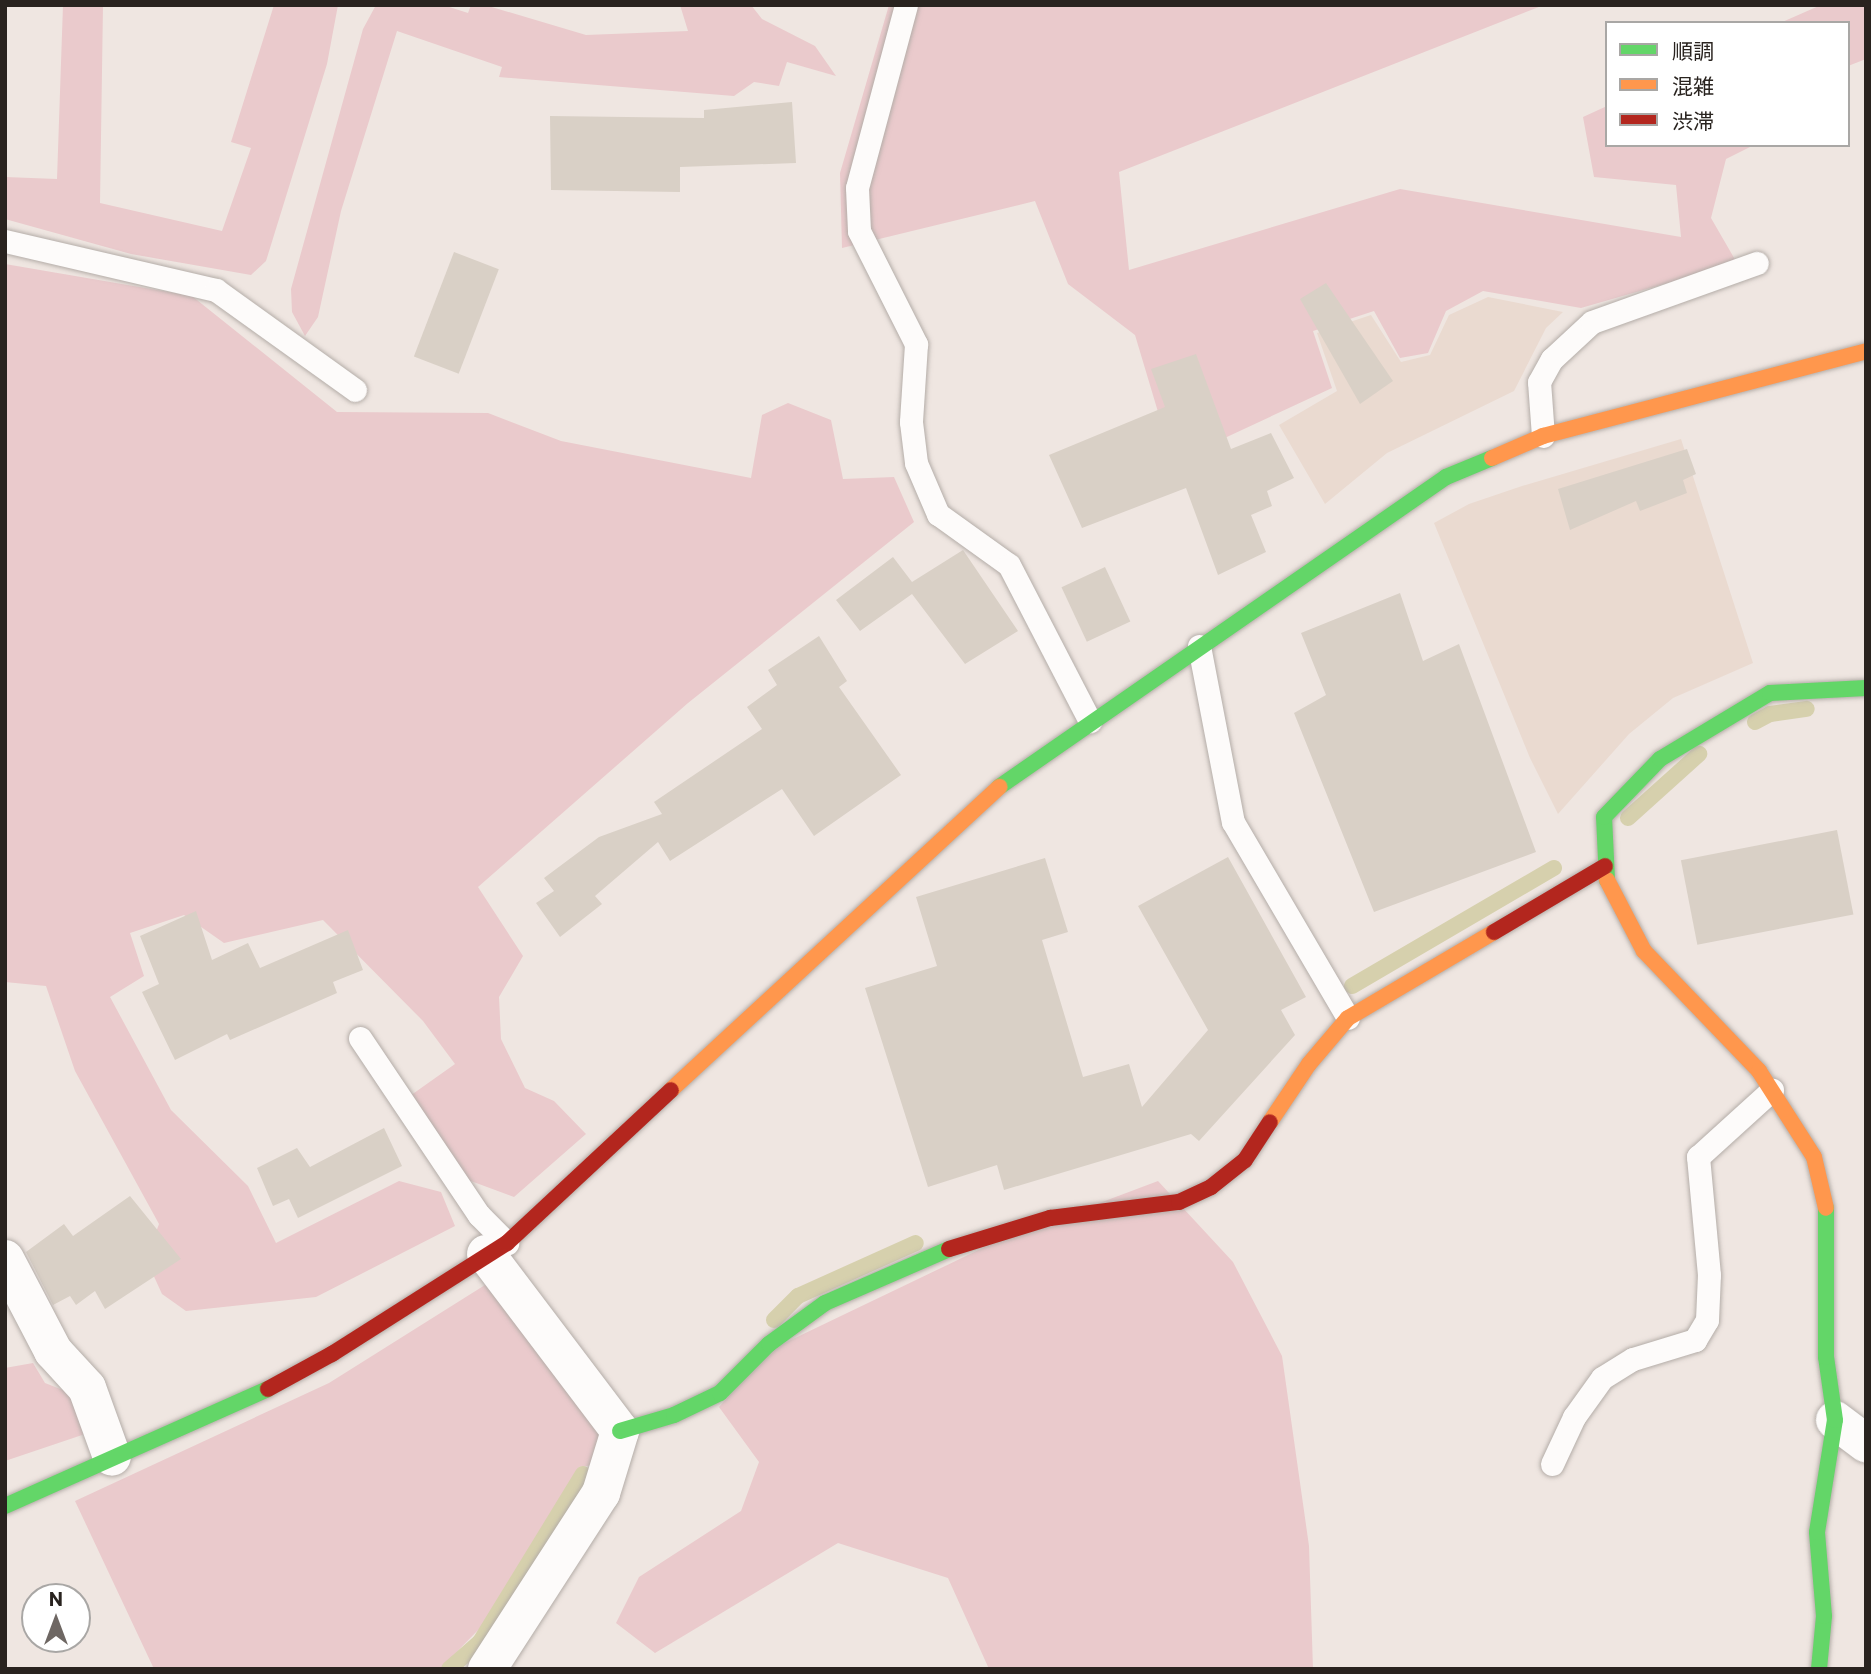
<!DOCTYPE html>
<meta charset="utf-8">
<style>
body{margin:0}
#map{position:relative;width:1871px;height:1674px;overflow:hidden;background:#efe6e1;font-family:Commissioner,"Noto Sans JP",sans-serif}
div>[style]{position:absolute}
.built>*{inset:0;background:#eadad0}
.green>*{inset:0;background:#eacacc}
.stream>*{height:16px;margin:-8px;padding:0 8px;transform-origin:8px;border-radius:8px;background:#d6d0ad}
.building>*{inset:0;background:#d9d0c6;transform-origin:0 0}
.roads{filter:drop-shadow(0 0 2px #b4ada8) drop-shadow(0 0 2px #b4ada8)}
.lane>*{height:23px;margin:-11.5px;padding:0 11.5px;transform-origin:11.5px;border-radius:11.5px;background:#fdfbfa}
.street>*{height:38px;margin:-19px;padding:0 19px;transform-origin:19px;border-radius:19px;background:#fdfbfa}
.fast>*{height:16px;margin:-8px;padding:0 8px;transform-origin:8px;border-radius:8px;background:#63d668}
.slow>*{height:16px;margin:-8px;padding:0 8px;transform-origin:8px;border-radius:8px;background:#ff974d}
.jam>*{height:16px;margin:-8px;padding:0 8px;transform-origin:8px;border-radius:8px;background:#b3261e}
span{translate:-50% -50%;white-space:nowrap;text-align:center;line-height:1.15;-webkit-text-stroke:5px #fff;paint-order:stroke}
.frame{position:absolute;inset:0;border:7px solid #29231f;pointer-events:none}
.legend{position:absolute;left:1605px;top:21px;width:245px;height:126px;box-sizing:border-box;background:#fff;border:2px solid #a9a7a5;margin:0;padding:9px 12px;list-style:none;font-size:21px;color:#29231f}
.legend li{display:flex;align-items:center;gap:14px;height:35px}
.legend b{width:35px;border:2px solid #a9a7a5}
.north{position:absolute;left:21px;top:1583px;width:70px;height:70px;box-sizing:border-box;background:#fff;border:2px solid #a9a7a5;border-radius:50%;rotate:0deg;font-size:19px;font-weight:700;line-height:28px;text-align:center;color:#29231f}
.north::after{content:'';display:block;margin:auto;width:24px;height:32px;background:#6e6763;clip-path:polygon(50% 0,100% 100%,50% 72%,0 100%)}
</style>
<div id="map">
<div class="built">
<i style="clip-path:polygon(1488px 297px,1563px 312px,1546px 328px,1514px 391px,1387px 453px,1325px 504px,1279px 425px,1337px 391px,1317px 333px,1371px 315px,1401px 362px,1430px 355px,1449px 315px)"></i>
<i style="clip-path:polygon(1681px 439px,1753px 663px,1673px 698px,1629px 734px,1558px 814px,1530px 758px,1434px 523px,1469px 504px,1522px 486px)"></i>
</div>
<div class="green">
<i style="clip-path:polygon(63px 5px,103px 5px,100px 203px,222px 231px,251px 148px,231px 142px,274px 5px,338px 5px,327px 64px,266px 261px,251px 275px,131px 254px,5px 219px,5px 177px,57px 179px)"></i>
<i style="clip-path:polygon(376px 5px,443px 5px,468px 13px,471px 5px,485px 5px,586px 35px,688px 31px,680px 5px,751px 5px,762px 19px,815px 46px,836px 76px,787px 62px,779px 86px,754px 82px,734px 96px,499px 77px,502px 67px,397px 31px,341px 211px,318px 317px,305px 336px,292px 312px,291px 289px,363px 29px)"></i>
<i style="clip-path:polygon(889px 5px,1544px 5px,1119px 172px,1129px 270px,1400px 189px,1681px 237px,1676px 185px,1594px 177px,1583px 117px,1607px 106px,1607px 145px,1754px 145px,1726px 159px,1711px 218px,1737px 263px,1581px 308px,1483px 291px,1446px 311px,1428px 353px,1400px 358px,1374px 311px,1313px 331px,1332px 388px,1173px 462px,1135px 335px,1068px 284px,1035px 201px,842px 248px,840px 173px)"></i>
<i style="clip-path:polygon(1821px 5px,1866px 5px,1866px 59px,1848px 66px,1848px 23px,1780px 23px)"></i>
<i style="clip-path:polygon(5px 264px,192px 296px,337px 412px,488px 413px,561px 441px,751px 478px,762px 415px,788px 403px,831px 420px,843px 479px,894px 477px,914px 522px,688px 703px,478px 887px,523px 956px,499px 997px,501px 1039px,525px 1088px,554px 1101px,586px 1134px,514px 1197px,460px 1177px,407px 1098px,455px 1064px,423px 1021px,323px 920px,224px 943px,184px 915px,130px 933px,144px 976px,110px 997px,171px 1110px,248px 1186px,276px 1243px,399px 1181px,441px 1192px,455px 1226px,316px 1297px,186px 1311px,162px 1294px,146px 1259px,159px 1224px,75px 1071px,46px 986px,5px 982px)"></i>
<i style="clip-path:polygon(1158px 1181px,1233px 1262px,1282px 1356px,1309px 1546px,1313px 1669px,989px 1669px,948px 1578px,838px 1543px,655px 1653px,616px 1623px,639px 1577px,741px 1511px,759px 1462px,719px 1407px,770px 1350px,991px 1244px)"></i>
<i style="clip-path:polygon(485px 1285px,607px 1438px,594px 1465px,579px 1467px,482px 1626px,440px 1669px,154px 1669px,75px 1501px,329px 1383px)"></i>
<i style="clip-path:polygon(33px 1363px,45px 1383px,88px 1400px,91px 1432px,5px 1461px,5px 1368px)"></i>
</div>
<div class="stream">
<i style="left:1755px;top:722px;width:17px;rotate:-28deg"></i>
<i style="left:1770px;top:714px;width:37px;rotate:-8deg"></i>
<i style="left:1628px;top:818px;width:96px;rotate:-42deg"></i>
<i style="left:1352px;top:986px;width:234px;rotate:-30.3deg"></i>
<i style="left:774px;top:1320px;width:34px;rotate:-45deg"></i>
<i style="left:798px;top:1296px;width:129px;rotate:-24.2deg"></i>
<i style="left:449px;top:1669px;width:41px;rotate:-41.1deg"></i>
<i style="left:480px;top:1642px;width:197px;rotate:-58.5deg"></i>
</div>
<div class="building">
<i style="clip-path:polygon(792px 102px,796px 163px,680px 167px,680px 192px,551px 190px,550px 116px,704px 118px,704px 110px)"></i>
<i style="left:454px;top:252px;width:48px;height:112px;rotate:21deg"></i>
<i style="clip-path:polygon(1326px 283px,1393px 381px,1360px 404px,1300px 299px)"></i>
<i style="clip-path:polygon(1196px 354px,1231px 449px,1271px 433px,1294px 478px,1267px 491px,1272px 506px,1251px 515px,1266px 552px,1218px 575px,1186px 488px,1082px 528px,1049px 455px,1165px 407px,1151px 369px)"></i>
<i style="clip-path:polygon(1687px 449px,1696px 474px,1683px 480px,1687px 493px,1640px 511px,1636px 501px,1570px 530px,1558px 489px)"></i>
<i style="clip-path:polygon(963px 550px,1018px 631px,965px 664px,912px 594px,860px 631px,836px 600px,893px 557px,912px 582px)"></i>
<i style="left:1105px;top:567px;width:60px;height:48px;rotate:65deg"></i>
<i style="clip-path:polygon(1400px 593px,1423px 661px,1459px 644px,1536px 852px,1374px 912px,1294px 713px,1326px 695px,1301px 633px)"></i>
<i style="clip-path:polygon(819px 636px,847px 681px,839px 687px,901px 775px,814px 836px,782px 789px,670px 861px,658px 842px,595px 896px,602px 904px,560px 937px,536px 903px,554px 891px,544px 878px,599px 837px,662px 814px,654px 802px,762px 729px,747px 707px,777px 685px,768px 670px)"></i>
<i style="left:1837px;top:830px;width:86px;height:159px;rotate:79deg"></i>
<i style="clip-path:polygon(1228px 857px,1306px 997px,1281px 1010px,1295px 1035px,1199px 1141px,1191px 1134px,1004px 1190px,997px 1165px,928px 1187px,865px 988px,937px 966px,916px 897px,1045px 858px,1068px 932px,1042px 940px,1083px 1077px,1129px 1064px,1142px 1107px,1208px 1030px,1138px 906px)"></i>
<i style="clip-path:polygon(196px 911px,212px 960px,248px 943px,260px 968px,348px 930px,363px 970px,333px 982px,337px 993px,230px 1040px,227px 1034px,175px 1060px,142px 992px,159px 984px,140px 936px)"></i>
<i style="clip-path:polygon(384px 1128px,402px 1166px,298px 1218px,289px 1199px,273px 1206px,257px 1168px,297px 1148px,310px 1167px)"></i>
<i style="clip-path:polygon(130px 1196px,181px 1259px,105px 1309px,95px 1291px,76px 1305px,70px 1296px,53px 1305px,26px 1252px,64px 1224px,73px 1236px)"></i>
</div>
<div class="roads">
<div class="lane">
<i style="left:906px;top:5px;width:189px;rotate:105deg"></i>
<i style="left:857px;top:188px;width:43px;rotate:87.3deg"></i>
<i style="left:859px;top:231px;width:127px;rotate:63.2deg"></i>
<i style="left:916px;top:344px;width:78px;rotate:93.7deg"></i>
<i style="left:911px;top:422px;width:41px;rotate:83deg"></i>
<i style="left:916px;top:463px;width:56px;rotate:66.7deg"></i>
<i style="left:938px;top:514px;width:87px;rotate:35.7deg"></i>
<i style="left:1009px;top:565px;width:176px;rotate:62.6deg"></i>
<i style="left:5px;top:241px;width:217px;rotate:13.1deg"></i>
<i style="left:216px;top:290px;width:171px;rotate:35.7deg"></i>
<i style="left:1543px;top:436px;width:54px;rotate:-94.2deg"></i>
<i style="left:1539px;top:382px;width:26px;rotate:-61deg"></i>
<i style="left:1552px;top:359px;width:54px;rotate:-42.8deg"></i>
<i style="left:1592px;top:322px;width:175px;rotate:-19.7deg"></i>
<i style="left:1199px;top:646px;width:179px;rotate:79.1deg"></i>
<i style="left:1233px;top:822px;width:227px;rotate:59.6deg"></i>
<i style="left:360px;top:1038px;width:213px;rotate:56.1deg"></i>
<i style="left:479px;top:1215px;width:40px;rotate:45deg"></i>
<i style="left:1552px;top:1464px;width:52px;rotate:-64.9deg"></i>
<i style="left:1574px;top:1417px;width:48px;rotate:-54.3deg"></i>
<i style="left:1602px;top:1378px;width:36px;rotate:-32deg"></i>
<i style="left:1633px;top:1359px;width:65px;rotate:-17deg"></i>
<i style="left:1695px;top:1340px;width:23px;rotate:-59deg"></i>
<i style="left:1707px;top:1320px;width:45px;rotate:-87.5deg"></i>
<i style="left:1709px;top:1275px;width:119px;rotate:-95.3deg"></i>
<i style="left:1698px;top:1157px;width:100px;rotate:-42.2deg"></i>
</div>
<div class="street">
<i style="left:486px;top:1254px;width:222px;rotate:52.9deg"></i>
<i style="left:620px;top:1431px;width:65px;rotate:107deg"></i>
<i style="left:601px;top:1493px;width:210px;rotate:122.9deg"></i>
<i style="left:5px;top:1259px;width:104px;rotate:62.4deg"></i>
<i style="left:53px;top:1351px;width:50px;rotate:47.4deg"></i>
<i style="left:87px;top:1388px;width:73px;rotate:70.1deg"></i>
<i style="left:1835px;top:1420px;width:39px;rotate:37deg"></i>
</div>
<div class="fast">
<i style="left:999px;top:787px;width:544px;rotate:-34.74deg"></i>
<i style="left:1446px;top:477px;width:50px;rotate:-22.4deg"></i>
<i style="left:1607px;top:880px;width:63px;rotate:-92.7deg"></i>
<i style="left:1604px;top:817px;width:81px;rotate:-46deg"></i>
<i style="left:1660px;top:759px;width:128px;rotate:-31deg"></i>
<i style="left:1770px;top:693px;width:96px;rotate:-3deg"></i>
<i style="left:620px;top:1431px;width:56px;rotate:-16.5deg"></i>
<i style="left:674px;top:1415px;width:51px;rotate:-25.6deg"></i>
<i style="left:720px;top:1393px;width:69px;rotate:-45deg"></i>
<i style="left:769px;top:1344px;width:69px;rotate:-36.2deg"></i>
<i style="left:825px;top:1303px;width:135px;rotate:-23.5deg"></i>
<i style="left:5px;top:1506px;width:288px;rotate:-24deg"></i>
<i style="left:1819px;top:1669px;width:53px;rotate:-84.6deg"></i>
<i style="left:1824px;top:1616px;width:84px;rotate:-94.8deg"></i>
<i style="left:1817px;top:1532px;width:113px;rotate:-80.9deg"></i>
<i style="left:1835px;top:1420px;width:64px;rotate:-98.1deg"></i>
<i style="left:1826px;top:1357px;width:149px;rotate:-90deg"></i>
</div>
<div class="slow">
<i style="left:1492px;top:458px;width:56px;rotate:-23.3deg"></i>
<i style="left:1543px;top:436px;width:334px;rotate:-14.7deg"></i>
<i style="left:1607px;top:880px;width:80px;rotate:62.5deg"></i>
<i style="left:1644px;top:951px;width:166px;rotate:46.2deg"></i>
<i style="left:1759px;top:1071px;width:102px;rotate:57.4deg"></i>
<i style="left:1814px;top:1157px;width:52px;rotate:76.8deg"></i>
<i style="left:671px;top:1090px;width:447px;rotate:-42.7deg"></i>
<i style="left:1270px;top:1122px;width:70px;rotate:-56.1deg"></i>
<i style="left:1309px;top:1064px;width:60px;rotate:-49.7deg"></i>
<i style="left:1348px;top:1018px;width:169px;rotate:-30.5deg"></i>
</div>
<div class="jam">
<i style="left:1494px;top:932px;width:129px;rotate:-30.7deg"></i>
<i style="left:949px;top:1249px;width:106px;rotate:-17.1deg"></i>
<i style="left:1050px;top:1218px;width:130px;rotate:-7.1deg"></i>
<i style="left:1179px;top:1202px;width:35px;rotate:-25deg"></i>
<i style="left:1211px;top:1187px;width:43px;rotate:-38.5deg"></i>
<i style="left:1245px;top:1160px;width:45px;rotate:-56.7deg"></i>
<i style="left:268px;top:1389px;width:73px;rotate:-28.7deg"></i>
<i style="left:332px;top:1354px;width:207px;rotate:-32.4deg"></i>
<i style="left:507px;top:1243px;width:224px;rotate:-43deg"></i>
</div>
</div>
<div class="frame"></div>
<ul class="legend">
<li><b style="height:9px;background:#63d668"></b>順調</li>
<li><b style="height:9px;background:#ff974d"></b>混雑</li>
<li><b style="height:9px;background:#b3261e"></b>渋滞</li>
</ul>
<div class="north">N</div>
</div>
